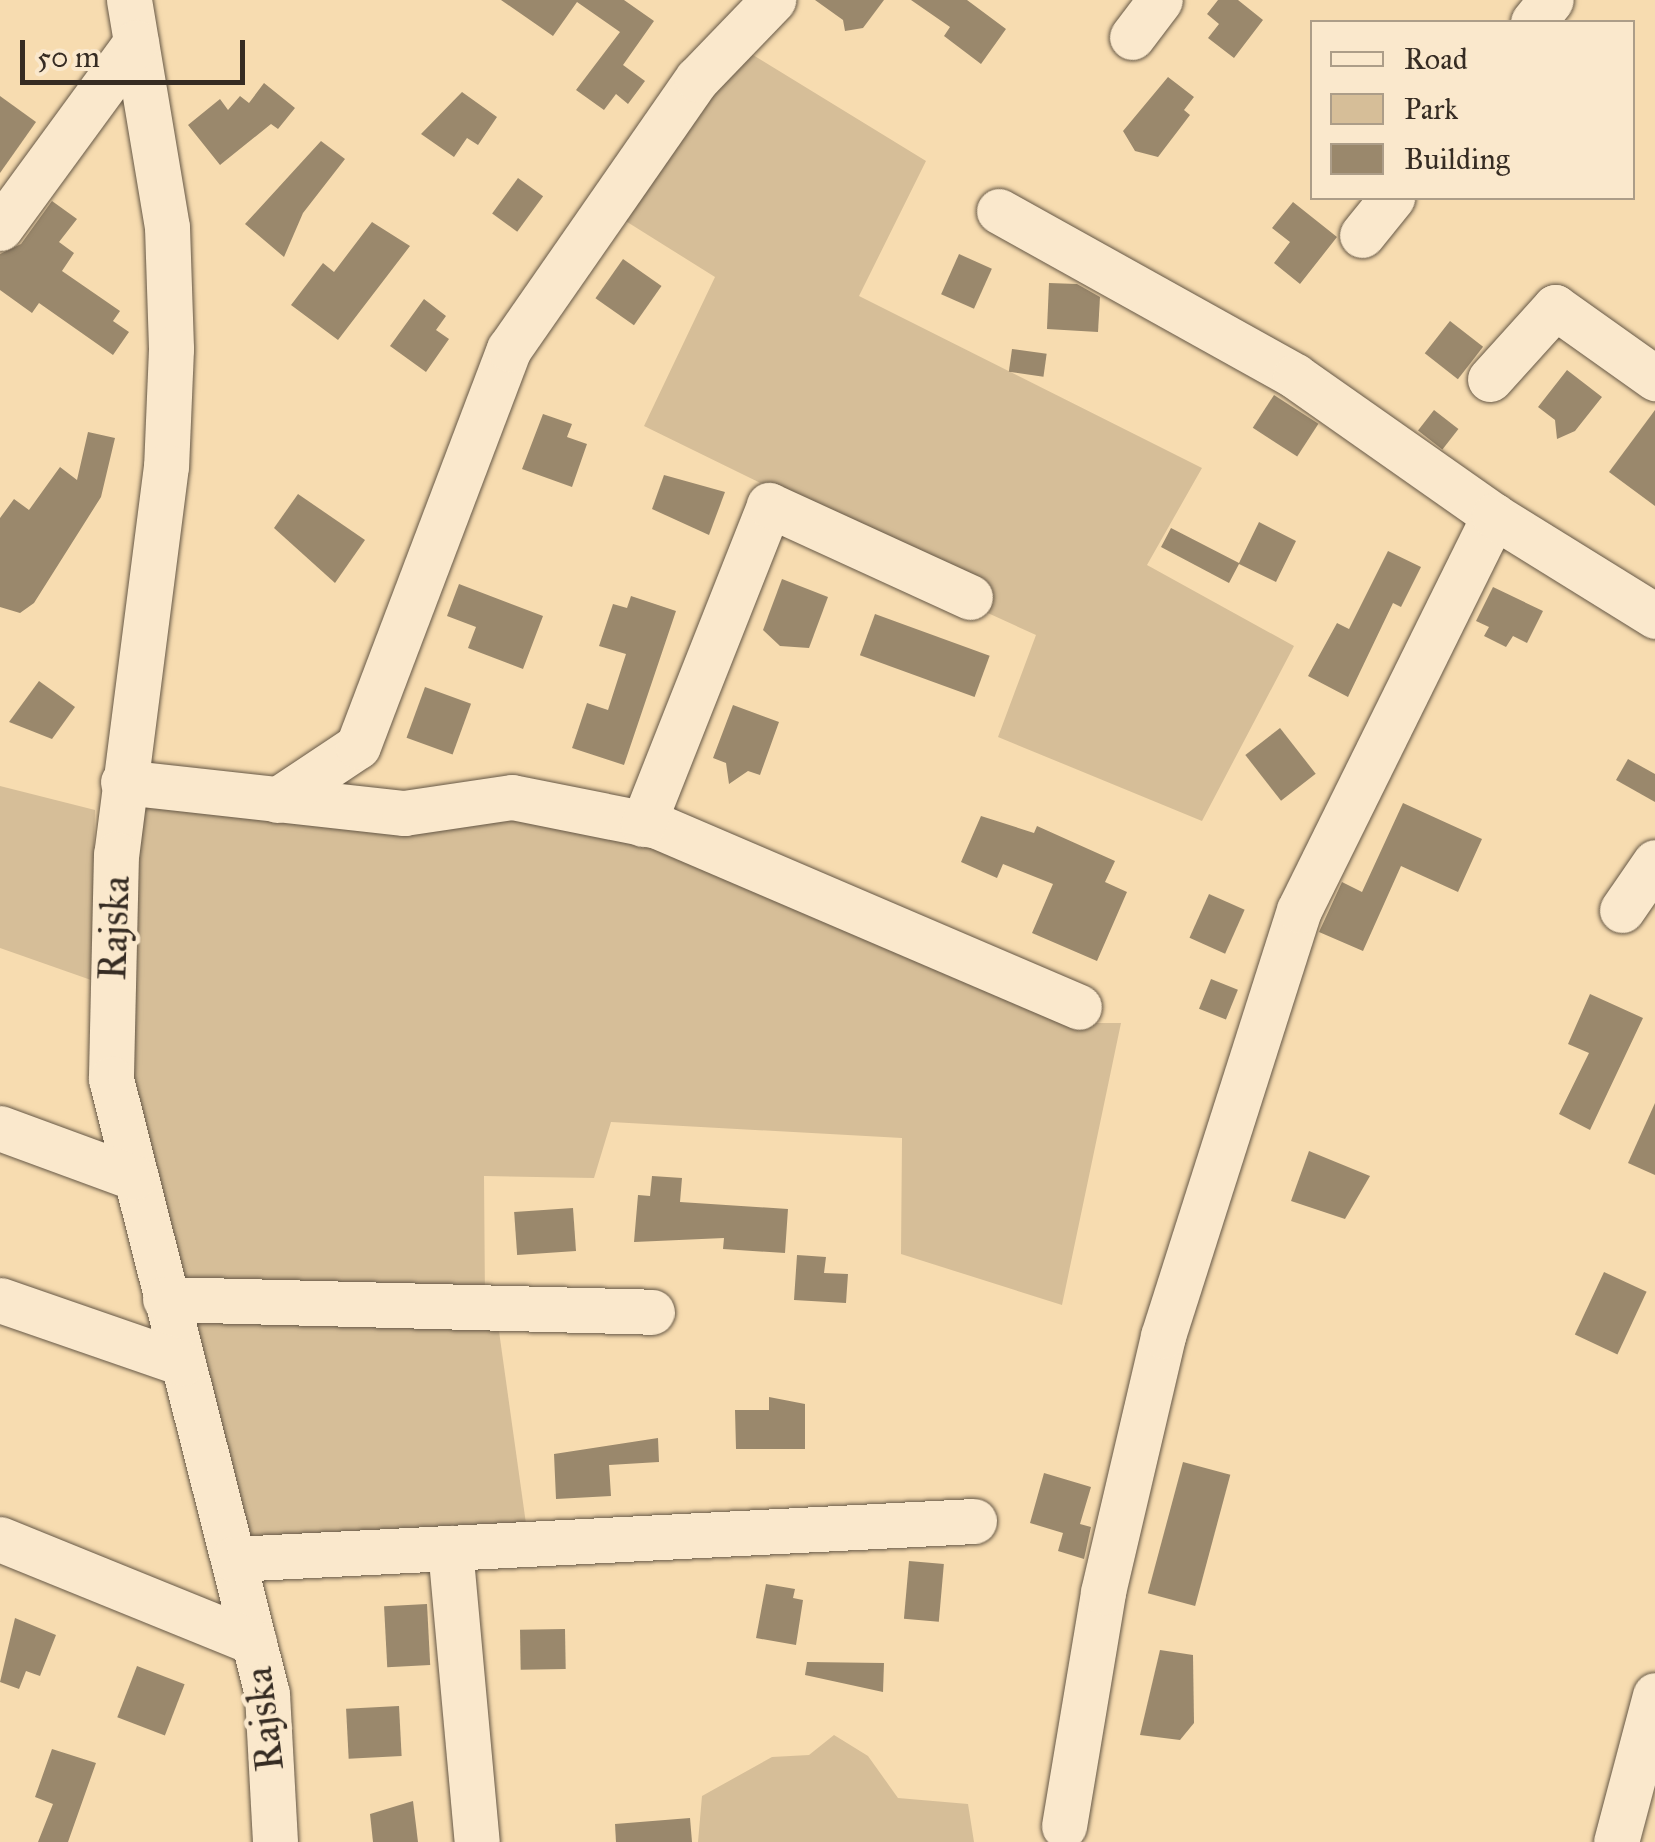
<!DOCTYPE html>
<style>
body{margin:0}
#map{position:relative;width:1655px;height:1842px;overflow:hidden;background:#f7dcb0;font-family:"IM FELL Great Primer",serif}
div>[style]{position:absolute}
.green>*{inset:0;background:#d6be98}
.building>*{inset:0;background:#9a886c;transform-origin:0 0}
.roads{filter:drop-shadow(0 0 2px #665846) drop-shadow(0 0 2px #665846)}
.minor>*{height:45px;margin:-22.5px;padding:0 22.5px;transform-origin:22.5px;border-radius:22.5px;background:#fae8cc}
span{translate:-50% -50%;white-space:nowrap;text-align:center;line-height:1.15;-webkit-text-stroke:9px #fae8cc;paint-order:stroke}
.street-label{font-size:40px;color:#362c23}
.legend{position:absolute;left:1310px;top:20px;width:325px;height:180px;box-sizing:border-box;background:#fae8cc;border:2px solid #ac9d88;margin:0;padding:12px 18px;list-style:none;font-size:30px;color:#362c23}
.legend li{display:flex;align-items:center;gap:20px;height:50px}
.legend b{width:50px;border:2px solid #ac9d88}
.scale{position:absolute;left:20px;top:40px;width:225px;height:45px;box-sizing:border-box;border:5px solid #362c23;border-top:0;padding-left:12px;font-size:30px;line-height:35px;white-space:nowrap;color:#362c23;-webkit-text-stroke:8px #fae8cc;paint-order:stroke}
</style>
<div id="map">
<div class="green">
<i style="clip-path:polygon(745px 50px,926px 161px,859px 296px,1202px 468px,1147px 565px,1294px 646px,1202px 821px,998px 737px,1036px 635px,979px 609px,985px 593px,644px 426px,715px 277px,616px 215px)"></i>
<i style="clip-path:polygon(0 786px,95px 810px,91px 980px,0 948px)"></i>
<i style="clip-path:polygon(143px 805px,498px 816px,640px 843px,1069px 1023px,1121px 1023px,1062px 1305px,901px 1254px,902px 1138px,611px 1122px,594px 1178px,484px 1176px,485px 1300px,180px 1282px,127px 1050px)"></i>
<i style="clip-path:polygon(497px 1317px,528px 1538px,251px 1553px,184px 1321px)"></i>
<i style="clip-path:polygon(834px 1735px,868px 1756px,898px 1798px,968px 1804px,974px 1842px,698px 1842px,702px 1796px,772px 1757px,809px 1755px)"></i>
</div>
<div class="building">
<i style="clip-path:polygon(501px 0,624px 0,654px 21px,623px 65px,645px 81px,628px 104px,616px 94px,604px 110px,576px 90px,620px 32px,577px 2px,553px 36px)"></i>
<i style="clip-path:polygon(815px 0,884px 0,863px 28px,845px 31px,843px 20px)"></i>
<i style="clip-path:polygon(911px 0,967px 0,1006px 29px,981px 64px,944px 36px,950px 27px)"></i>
<i style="clip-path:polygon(1218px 0,1238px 0,1263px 20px,1234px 58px,1208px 38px,1219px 24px,1207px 14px)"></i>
<i style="clip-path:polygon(1168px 77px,1194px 97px,1184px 110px,1190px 115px,1158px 157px,1135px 151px,1123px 131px)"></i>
<i style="clip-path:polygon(264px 83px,295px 108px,278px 129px,271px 124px,220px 165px,188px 125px,220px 99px,228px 110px,240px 96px,249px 103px)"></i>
<i style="clip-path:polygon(462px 92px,497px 117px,478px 145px,467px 138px,454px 157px,421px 134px)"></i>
<i style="clip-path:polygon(0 96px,36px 122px,0 173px)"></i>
<i style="clip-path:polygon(321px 141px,345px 159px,303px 213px,284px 257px,245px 224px)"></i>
<i style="left:518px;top:178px;width:31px;height:44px;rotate:36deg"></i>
<i style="clip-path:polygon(52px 201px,77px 219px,59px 242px,74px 253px,62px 271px,120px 311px,113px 321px,129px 332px,113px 355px,39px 303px,32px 313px,0 290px,0 254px,21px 244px)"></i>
<i style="clip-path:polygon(1293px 202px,1337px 237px,1300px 284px,1274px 263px,1290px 242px,1272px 228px)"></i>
<i style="clip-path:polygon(372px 222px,410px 246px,338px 340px,291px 305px,323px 263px,334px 272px)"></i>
<i style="left:959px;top:254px;width:36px;height:44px;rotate:24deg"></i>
<i style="left:623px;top:259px;width:47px;height:48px;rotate:35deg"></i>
<i style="clip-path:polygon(1049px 283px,1077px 284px,1100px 297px,1098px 332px,1047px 329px)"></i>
<i style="clip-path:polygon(424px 299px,446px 316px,436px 330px,449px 339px,426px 372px,390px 346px)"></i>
<i style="left:1450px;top:321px;width:42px;height:41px;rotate:38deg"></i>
<i style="left:1012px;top:349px;width:35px;height:23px;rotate:8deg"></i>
<i style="clip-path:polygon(1567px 370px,1602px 397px,1575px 431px,1557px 439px,1555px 420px,1538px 407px)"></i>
<i style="left:1274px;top:395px;width:53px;height:39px;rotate:33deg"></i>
<i style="left:1434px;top:410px;width:31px;height:26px;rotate:38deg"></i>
<i style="clip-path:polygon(1655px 410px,1655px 506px,1609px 472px)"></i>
<i style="clip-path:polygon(543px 414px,572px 424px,567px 437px,587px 444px,572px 487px,522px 469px)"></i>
<i style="clip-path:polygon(88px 432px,115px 438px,101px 497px,34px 603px,20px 613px,0 607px,0 518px,14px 499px,29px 510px,60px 467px,77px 480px)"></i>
<i style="clip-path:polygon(664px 475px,725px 492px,709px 535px,652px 509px)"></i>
<i style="clip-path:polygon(298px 494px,365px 540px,335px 583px,274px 528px)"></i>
<i style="clip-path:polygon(1259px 522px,1296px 541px,1276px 582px,1239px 564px,1229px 583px,1161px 547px,1171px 528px,1239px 563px)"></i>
<i style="clip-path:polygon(1388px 551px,1421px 567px,1401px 607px,1393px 603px,1348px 697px,1308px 676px,1337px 623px,1349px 629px)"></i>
<i style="clip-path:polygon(782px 579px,828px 597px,809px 648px,780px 646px,763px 630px)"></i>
<i style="clip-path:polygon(459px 584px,543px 616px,523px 669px,468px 648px,476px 627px,447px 616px)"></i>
<i style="clip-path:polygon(1493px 587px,1543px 611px,1527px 643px,1513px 636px,1506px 647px,1484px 636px,1489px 627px,1476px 621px)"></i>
<i style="clip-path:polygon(631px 596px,676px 611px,624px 765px,572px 748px,587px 703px,608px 710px,626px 654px,599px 646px,613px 604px,627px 608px)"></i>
<i style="left:875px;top:614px;width:122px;height:44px;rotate:20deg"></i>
<i style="clip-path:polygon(39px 681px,75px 707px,52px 739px,9px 722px)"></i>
<i style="left:425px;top:687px;width:49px;height:54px;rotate:20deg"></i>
<i style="clip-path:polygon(733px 705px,779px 722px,760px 775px,748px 771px,729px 784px,726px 763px,713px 758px)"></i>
<i style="left:1280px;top:728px;width:58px;height:44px;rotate:52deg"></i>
<i style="clip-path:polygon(1628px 759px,1655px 774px,1655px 802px,1616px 780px)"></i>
<i style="clip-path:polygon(1403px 803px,1482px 839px,1458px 892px,1401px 866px,1363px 951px,1319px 932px,1342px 882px,1362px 892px)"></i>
<i style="clip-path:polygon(981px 816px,1034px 833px,1037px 826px,1115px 861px,1105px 882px,1127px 892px,1097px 961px,1032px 933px,1053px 884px,1003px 864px,997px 878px,961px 862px)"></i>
<i style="left:1209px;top:894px;width:39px;height:48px;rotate:24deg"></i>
<i style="left:1211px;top:979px;width:29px;height:32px;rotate:22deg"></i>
<i style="clip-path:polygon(1590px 994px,1643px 1018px,1590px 1130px,1559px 1114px,1589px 1053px,1568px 1044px)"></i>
<i style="clip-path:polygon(1655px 1103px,1655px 1175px,1628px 1163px)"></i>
<i style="clip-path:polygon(1309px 1151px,1370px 1176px,1345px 1219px,1291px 1201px)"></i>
<i style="clip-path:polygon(652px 1176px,682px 1178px,680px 1202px,788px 1209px,785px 1253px,723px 1249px,724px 1238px,634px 1242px,638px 1195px,650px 1196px)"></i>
<i style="left:573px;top:1208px;width:43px;height:59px;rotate:86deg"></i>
<i style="clip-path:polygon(797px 1255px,826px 1257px,824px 1273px,848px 1274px,846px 1303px,794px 1300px)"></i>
<i style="left:1604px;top:1272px;width:47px;height:69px;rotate:25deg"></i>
<i style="clip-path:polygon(769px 1397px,805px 1404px,805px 1449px,736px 1449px,735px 1410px,769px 1410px)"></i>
<i style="clip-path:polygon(658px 1438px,659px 1462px,609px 1465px,611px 1496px,556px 1499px,554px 1454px)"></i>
<i style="left:1183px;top:1462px;width:49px;height:136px;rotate:15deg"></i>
<i style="clip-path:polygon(1044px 1473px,1091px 1487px,1080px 1524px,1091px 1527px,1084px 1559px,1058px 1551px,1063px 1533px,1030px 1523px)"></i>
<i style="left:909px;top:1561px;width:35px;height:58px;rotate:5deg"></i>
<i style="clip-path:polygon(766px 1584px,795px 1589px,793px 1598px,803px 1600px,796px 1645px,756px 1638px)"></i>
<i style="left:427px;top:1604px;width:61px;height:43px;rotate:87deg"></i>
<i style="clip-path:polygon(15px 1618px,56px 1635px,40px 1676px,26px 1671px,19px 1689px,0 1682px)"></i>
<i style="left:565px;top:1629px;width:40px;height:45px;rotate:89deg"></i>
<i style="clip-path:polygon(1160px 1650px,1193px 1655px,1194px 1723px,1180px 1740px,1140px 1735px)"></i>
<i style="clip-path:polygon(807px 1662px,884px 1663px,883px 1692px,805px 1675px)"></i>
<i style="left:137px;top:1666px;width:51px;height:55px;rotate:21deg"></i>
<i style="left:399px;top:1706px;width:50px;height:53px;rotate:87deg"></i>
<i style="clip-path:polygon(52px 1749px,96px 1763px,68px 1842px,38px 1842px,53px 1804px,35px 1797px)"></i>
<i style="clip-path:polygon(413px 1801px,418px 1842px,373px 1842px,370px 1814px)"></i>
<i style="clip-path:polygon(690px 1818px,692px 1842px,616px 1842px,615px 1824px)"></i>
</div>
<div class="roads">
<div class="minor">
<i style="left:129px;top:0;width:230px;rotate:80.5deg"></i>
<i style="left:167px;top:227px;width:122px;rotate:88.1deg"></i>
<i style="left:171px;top:349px;width:117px;rotate:92.4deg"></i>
<i style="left:166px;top:466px;width:391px;rotate:97.3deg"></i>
<i style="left:116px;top:854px;width:225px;rotate:91.3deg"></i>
<i style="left:111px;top:1079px;width:634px;rotate:75.77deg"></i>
<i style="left:267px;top:1694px;width:148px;rotate:86.9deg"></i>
<i style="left:1533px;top:22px;width:28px;rotate:-51deg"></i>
<i style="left:1132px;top:37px;width:46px;rotate:-52.9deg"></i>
<i style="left:999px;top:211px;width:339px;rotate:29.1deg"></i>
<i style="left:1295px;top:376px;width:243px;rotate:35.1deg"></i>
<i style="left:0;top:228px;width:230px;rotate:-53.8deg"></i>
<i style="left:1362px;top:235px;width:48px;rotate:-51deg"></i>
<i style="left:1490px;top:379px;width:97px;rotate:-47.9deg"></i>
<i style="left:1555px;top:307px;width:123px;rotate:35.4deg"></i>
<i style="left:123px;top:782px;width:283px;rotate:6.3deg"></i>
<i style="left:404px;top:813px;width:109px;rotate:-8.4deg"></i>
<i style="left:512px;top:797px;width:148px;rotate:11.3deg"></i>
<i style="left:657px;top:826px;width:459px;rotate:23.2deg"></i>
<i style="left:277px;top:800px;width:97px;rotate:-33.7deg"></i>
<i style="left:358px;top:746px;width:425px;rotate:-69.2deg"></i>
<i style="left:509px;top:349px;width:329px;rotate:-55.2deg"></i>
<i style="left:697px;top:79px;width:110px;rotate:-46.1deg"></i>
<i style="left:643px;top:824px;width:343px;rotate:-68.4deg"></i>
<i style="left:769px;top:505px;width:221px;rotate:24.6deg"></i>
<i style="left:1622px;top:910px;width:58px;rotate:-55.5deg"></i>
<i style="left:0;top:1128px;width:142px;rotate:20.2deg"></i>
<i style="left:165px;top:1299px;width:487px;rotate:1.5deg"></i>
<i style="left:0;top:1300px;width:193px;rotate:19.1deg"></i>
<i style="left:0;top:1539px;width:274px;rotate:22.1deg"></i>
<i style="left:450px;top:1548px;width:295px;rotate:84.8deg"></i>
<i style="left:234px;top:1559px;width:741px;rotate:-2.94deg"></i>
<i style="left:1064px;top:1826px;width:237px;rotate:-80.5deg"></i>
<i style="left:1103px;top:1592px;width:263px;rotate:-76.8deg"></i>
<i style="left:1163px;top:1336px;width:447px;rotate:-72.3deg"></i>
<i style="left:1299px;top:910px;width:440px;rotate:-63.7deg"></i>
<i style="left:1494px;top:516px;width:190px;rotate:31.8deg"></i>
<i style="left:1616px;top:1842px;width:152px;rotate:-75.1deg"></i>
</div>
</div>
<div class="street-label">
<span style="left:114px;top:928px;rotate:-88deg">Rajska</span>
<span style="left:264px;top:1719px;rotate:-97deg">Rajska</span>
</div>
<ul class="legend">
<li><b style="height:12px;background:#fae8cc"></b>Road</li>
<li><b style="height:28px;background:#d6be98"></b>Park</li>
<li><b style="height:28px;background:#9a886c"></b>Building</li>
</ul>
<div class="scale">50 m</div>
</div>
